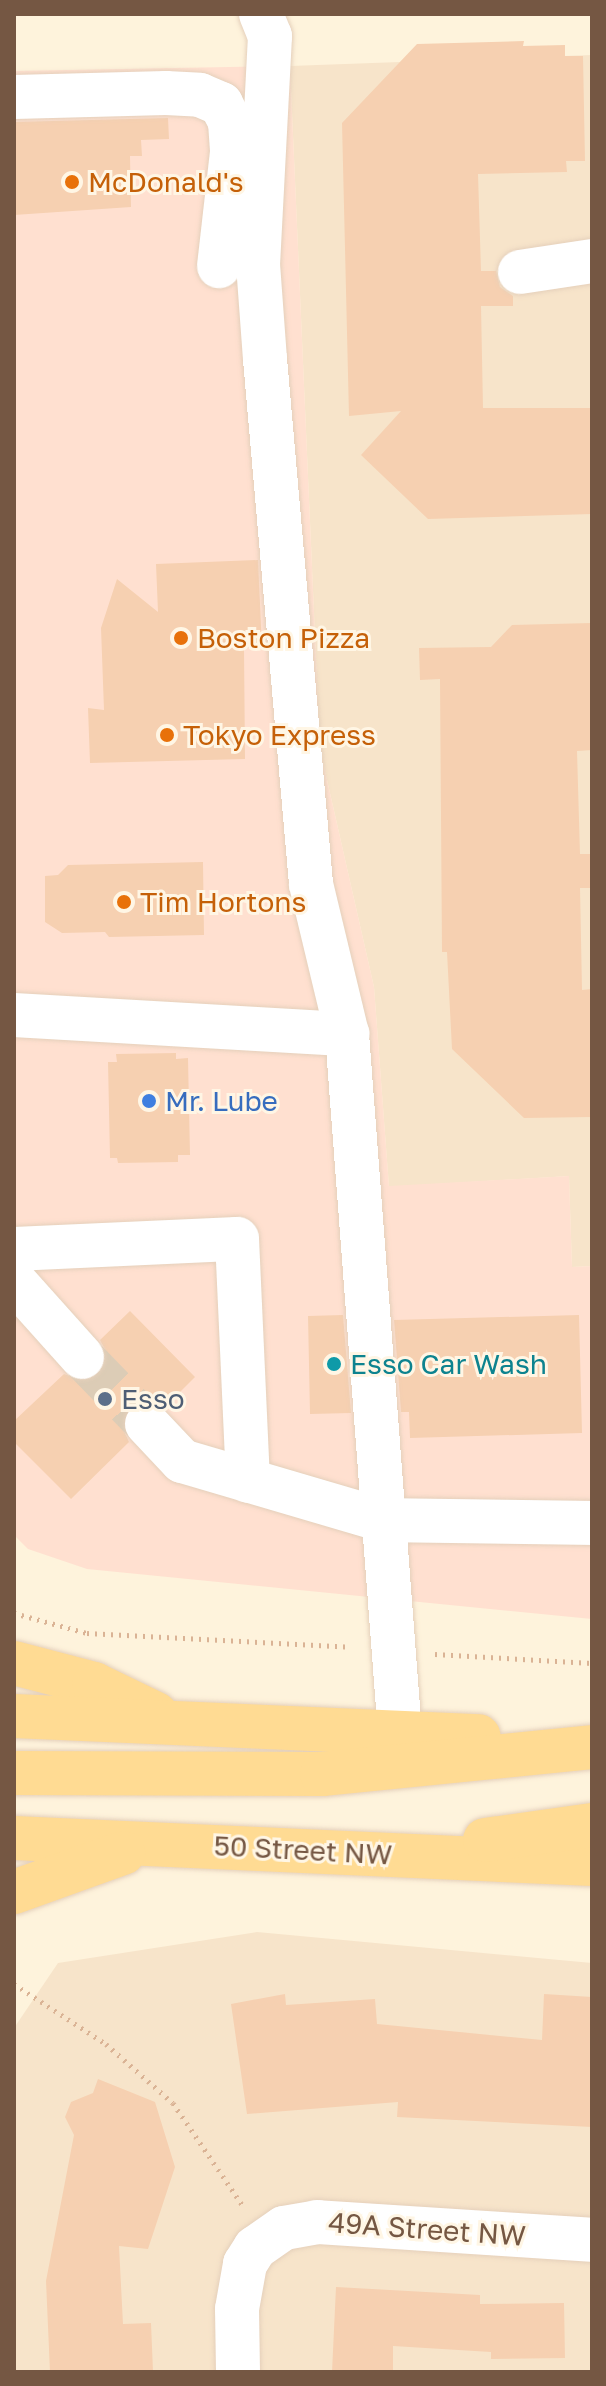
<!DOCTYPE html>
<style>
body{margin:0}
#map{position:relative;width:606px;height:2386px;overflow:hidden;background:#fef3dc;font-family:"Golos Text",sans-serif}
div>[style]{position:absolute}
.residential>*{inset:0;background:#f7e4ca}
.commercial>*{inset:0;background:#ffe0d0}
.building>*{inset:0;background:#f6d0b1}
.minor-tunnel>*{height:44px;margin-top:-22px;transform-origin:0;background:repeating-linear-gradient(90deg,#dcccb6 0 44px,transparent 0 66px)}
.path>*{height:5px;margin-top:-2.5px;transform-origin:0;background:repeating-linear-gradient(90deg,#dab395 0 2px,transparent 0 8px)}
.roads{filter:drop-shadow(0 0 2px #e5d0bb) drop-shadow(0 0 2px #e5d0bb)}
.minor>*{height:44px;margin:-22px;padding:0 22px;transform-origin:22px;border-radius:22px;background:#fff}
.major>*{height:44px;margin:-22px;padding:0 22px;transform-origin:22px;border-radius:22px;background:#ffdb93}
.dots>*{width:22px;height:22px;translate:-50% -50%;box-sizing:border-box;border:4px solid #fff6e5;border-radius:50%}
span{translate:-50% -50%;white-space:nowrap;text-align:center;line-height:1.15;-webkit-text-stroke:6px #fff6e5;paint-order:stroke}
.food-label{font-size:28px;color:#c56008}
.left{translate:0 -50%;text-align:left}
.shop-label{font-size:28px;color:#366cbe}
.culture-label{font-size:28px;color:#0d838f}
.service-label{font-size:28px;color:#4e5e75}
.street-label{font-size:28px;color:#755743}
.frame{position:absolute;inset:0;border:16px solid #755743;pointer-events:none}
</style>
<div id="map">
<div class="residential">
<i style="clip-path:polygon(592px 55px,592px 1266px,572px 1267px,569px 1176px,389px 1187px,374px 987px,320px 749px,290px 66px)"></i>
<i style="clip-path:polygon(257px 1932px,592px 1963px,592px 2372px,14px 2372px,14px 2028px,58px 1963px)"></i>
</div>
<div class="commercial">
<i style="clip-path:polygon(290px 66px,320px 749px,374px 987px,389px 1186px,569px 1176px,572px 1267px,592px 1266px,592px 1619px,87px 1569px,28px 1549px,14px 1535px,14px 71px)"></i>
</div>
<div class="building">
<i style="clip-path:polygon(524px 41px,523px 46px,565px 45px,565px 56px,583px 56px,585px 161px,566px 161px,567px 172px,478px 174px,481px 271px,496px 271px,500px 287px,513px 296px,513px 306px,481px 306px,483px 408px,592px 408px,592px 514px,428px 519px,361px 455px,401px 411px,349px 416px,342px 123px,417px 44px)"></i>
<i style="clip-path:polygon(168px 118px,169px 139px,141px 140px,142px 156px,130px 156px,131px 207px,14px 215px,14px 122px)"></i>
<i style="clip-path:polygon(258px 560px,262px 648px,244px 648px,245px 759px,90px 763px,88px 708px,104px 710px,101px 628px,117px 579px,158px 612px,156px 564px)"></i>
<i style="clip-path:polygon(592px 623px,592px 750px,577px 751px,580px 854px,592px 854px,592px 888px,580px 888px,582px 990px,592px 989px,592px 1117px,524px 1118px,452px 1049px,447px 952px,442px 952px,440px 679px,420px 680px,419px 648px,491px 647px,512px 625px)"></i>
<i style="clip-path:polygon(203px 862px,204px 935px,109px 937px,105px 932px,62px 933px,45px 922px,45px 876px,58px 875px,68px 865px)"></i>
<i style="clip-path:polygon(176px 1053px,176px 1059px,188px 1058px,190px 1155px,178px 1155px,178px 1162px,118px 1163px,117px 1158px,110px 1158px,108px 1062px,117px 1062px,116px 1054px)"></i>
<i style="clip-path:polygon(130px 1311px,195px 1377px,165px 1407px,142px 1400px,129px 1406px,123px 1429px,129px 1442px,71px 1499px,14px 1442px,14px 1421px,64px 1374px,86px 1382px,99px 1375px,107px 1353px,100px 1340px)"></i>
<i style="clip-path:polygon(343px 1315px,351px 1413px,310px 1414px,308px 1316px)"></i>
<i style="clip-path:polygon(579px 1315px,582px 1433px,410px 1438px,409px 1412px,401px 1412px,394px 1320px)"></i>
<i style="clip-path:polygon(285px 1994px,286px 2005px,375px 1999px,377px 2024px,542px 2040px,544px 1994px,592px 1997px,592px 2127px,397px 2117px,398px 2102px,247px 2114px,231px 2004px)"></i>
<i style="clip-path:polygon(98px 2079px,155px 2102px,175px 2167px,148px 2249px,119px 2246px,123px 2324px,151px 2323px,153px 2371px,50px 2372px,46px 2281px,74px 2135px,65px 2117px,71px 2102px,93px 2093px)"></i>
<i style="clip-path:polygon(336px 2287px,480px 2295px,480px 2304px,564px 2303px,565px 2358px,491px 2359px,491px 2352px,393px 2346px,393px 2372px,332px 2372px)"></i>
</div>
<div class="minor-tunnel">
<i style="left:82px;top:1357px;width:93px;rotate:45.9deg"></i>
</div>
<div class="path">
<i style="left:14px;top:1613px;width:76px;rotate:15.3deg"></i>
<i style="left:87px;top:1633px;width:263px;rotate:3deg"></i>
<i style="left:435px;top:1654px;width:157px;rotate:3.3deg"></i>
<i style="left:14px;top:1984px;width:110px;rotate:33.1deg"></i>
<i style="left:106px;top:2044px;width:89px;rotate:41.4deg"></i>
<i style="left:173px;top:2103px;width:125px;rotate:55.8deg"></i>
</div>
<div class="roads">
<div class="minor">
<i style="left:261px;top:14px;width:24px;rotate:68deg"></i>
<i style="left:270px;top:36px;width:228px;rotate:93deg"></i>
<i style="left:258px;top:264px;width:95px;rotate:85.8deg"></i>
<i style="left:265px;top:359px;width:527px;rotate:84.99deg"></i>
<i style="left:311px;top:884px;width:154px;rotate:76.5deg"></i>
<i style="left:347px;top:1034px;width:702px;rotate:85.67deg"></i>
<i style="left:14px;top:97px;width:152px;rotate:-1.5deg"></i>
<i style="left:166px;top:93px;width:34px;rotate:3deg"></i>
<i style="left:200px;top:95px;width:23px;rotate:23deg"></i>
<i style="left:221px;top:104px;width:20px;rotate:63deg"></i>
<i style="left:230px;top:122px;width:30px;rotate:86deg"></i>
<i style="left:232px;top:152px;width:115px;rotate:96.5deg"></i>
<i style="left:520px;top:272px;width:73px;rotate:-8.7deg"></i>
<i style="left:14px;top:1015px;width:334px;rotate:3.3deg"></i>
<i style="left:14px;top:1249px;width:223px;rotate:-2.6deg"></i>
<i style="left:237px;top:1239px;width:242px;rotate:87.4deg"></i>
<i style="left:14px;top:1281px;width:102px;rotate:48.2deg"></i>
<i style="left:147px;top:1424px;width:51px;rotate:46.6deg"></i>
<i style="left:182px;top:1461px;width:209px;rotate:16.4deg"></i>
<i style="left:382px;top:1520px;width:210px;rotate:0.8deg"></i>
<i style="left:238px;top:2372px;width:63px;rotate:-90.9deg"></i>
<i style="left:237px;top:2309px;width:46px;rotate:-79.9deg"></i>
<i style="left:245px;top:2264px;width:19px;rotate:-58deg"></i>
<i style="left:255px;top:2248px;width:35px;rotate:-35deg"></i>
<i style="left:284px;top:2228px;width:34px;rotate:-10deg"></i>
<i style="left:317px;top:2222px;width:276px;rotate:3.7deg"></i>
</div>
<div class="major">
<i style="left:14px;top:1663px;width:83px;rotate:14.7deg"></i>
<i style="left:94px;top:1684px;width:69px;rotate:25.8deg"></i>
<i style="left:14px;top:1716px;width:465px;rotate:2.5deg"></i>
<i style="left:14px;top:1773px;width:308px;rotate:0.2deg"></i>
<i style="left:322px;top:1774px;width:271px;rotate:-5.7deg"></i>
<i style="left:14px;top:1838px;width:579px;rotate:2.58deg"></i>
<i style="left:485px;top:1840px;width:108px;rotate:-8deg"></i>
<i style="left:14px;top:1892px;width:116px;rotate:-19.7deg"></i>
</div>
</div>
<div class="dots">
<i style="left:72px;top:182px;background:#e8710a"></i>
<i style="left:181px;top:638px;background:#e8710a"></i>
<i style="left:167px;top:735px;background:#e8710a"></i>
<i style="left:124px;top:902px;background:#e8710a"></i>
<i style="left:149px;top:1101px;background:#3f7fe0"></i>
<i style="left:334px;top:1364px;background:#0f9aa8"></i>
<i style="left:105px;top:1399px;background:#5c6f8a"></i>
</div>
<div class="food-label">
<span class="left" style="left:88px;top:182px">McDonald's</span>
<span class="left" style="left:197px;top:638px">Boston Pizza</span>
<span class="left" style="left:183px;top:735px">Tokyo Express</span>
<span class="left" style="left:140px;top:902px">Tim Hortons</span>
</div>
<div class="shop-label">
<span class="left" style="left:165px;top:1101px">Mr. Lube</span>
</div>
<div class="culture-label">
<span class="left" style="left:350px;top:1364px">Esso Car Wash</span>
</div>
<div class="service-label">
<span class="left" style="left:121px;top:1399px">Esso</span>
</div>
<div class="street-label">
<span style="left:303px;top:1850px;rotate:3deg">50 Street NW</span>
<span style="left:427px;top:2229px;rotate:4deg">49A Street NW</span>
</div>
<div class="frame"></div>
</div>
